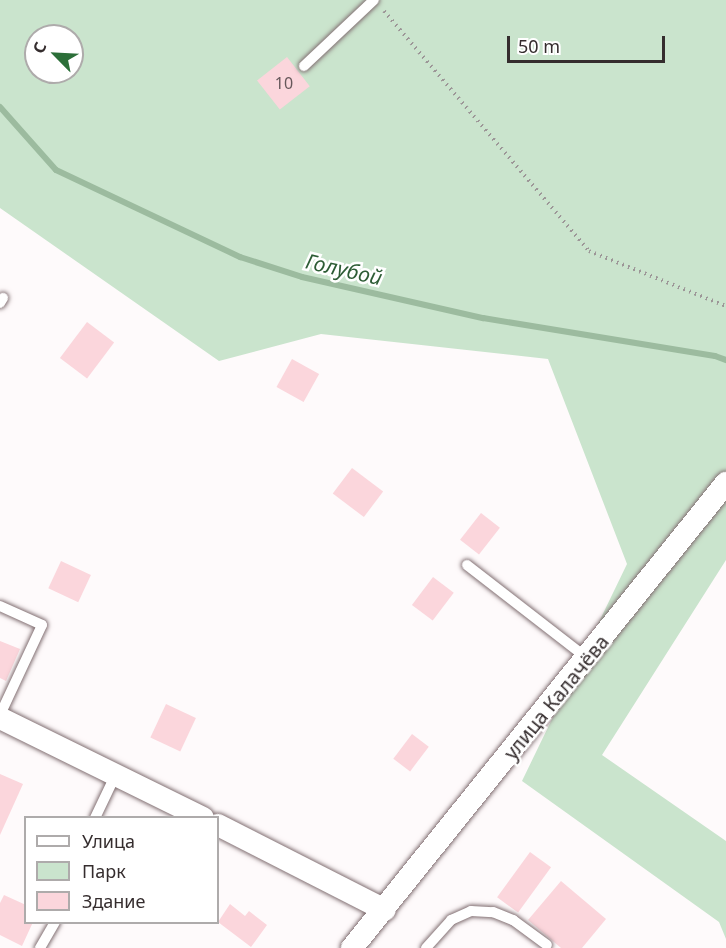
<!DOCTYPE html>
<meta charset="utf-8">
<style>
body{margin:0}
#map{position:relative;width:726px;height:948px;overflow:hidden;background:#fefafb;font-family:"Noto Sans",sans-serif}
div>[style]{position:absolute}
.green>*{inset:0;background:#cae4cd}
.stream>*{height:6px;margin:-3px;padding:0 3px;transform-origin:3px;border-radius:3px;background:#9cbb9f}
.building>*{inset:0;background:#fbd6dc;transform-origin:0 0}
.path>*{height:4px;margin-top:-2px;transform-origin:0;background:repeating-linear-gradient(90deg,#9c9697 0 1.5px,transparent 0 6px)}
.roads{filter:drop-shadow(0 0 2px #827073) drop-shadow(0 0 2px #827073)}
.lane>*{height:10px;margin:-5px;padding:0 5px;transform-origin:5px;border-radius:5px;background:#fff}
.street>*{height:22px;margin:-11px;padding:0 11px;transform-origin:11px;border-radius:11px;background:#fff}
span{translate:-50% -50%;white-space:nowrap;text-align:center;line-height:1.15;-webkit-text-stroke:5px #fff;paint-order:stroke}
.number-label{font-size:16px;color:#66575a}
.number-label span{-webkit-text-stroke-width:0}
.street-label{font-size:20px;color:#352d2e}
.water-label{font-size:21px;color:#2d5c35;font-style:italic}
.legend{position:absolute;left:24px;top:816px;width:195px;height:108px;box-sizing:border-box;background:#fff;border:2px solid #aeabab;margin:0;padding:8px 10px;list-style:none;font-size:18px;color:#352d2e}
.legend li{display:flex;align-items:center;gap:12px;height:30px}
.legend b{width:30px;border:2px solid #aeabab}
.north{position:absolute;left:24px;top:24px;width:60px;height:60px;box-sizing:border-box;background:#fff;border:2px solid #aeabab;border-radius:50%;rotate:294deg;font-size:16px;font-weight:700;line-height:24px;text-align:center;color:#352d2e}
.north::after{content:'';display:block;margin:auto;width:21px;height:27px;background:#2c6f39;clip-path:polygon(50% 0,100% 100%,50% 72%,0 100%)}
.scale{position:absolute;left:507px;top:36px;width:158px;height:27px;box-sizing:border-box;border:3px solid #352d2e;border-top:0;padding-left:8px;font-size:18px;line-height:21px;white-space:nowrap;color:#352d2e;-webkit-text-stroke:4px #fff;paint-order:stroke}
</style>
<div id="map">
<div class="green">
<i style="clip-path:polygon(evenodd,0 0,726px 0,726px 560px,602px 755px,726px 841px,726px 939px,719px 922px,522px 781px,627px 564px,548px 359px,321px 334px,219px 361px,0 208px,0 0,36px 36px,72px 36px,72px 72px,36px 72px,36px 36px)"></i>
</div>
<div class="stream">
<i style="left:0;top:107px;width:84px;rotate:48.4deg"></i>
<i style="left:56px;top:170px;width:204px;rotate:25.3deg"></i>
<i style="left:240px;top:257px;width:65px;rotate:17.9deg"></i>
<i style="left:302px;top:277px;width:186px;rotate:12.8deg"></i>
<i style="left:483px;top:318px;width:235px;rotate:9.3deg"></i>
<i style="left:715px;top:356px;width:12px;rotate:20deg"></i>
</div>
<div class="building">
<i style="left:287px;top:57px;width:37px;height:38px;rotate:52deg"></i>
<i style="left:87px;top:322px;width:34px;height:45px;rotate:37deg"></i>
<i style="left:292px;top:359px;width:31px;height:32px;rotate:29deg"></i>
<i style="left:352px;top:468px;width:39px;height:32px;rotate:37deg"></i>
<i style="left:481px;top:513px;width:24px;height:34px;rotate:38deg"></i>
<i style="left:61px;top:561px;width:33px;height:30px;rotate:25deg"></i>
<i style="left:433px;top:577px;width:26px;height:35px;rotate:37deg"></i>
<i style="clip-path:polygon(0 641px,20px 649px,6px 681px,0 678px)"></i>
<i style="left:166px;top:704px;width:33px;height:37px;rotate:25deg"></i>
<i style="left:412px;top:734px;width:21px;height:31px;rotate:37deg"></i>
<i style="clip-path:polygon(0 774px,23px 784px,0 835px)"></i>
<i style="left:530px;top:852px;width:26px;height:56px;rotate:36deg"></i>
<i style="clip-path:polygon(561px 881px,606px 919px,582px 948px,561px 948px,528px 920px)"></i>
<i style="clip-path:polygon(4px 895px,26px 905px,26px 922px,33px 922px,22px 946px,0 935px,0 903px)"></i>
<i style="clip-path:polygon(230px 904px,245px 916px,249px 911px,267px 925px,251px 947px,218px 922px)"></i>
</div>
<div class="path">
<i style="left:384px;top:11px;width:316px;rotate:49.5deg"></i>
<i style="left:589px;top:251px;width:148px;rotate:21.9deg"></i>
</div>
<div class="roads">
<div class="lane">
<i style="left:304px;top:66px;width:96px;rotate:-43.3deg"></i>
<i style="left:0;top:303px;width:6px;rotate:-59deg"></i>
<i style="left:467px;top:565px;width:152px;rotate:37.8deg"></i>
<i style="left:0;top:606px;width:46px;rotate:24.3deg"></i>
<i style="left:42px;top:625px;width:99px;rotate:115deg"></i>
<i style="left:95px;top:818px;width:49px;rotate:-64.5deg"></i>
<i style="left:40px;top:948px;width:30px;rotate:-60deg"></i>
<i style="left:426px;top:948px;width:38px;rotate:-48deg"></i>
<i style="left:451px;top:920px;width:22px;rotate:-24deg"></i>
<i style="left:471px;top:911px;width:22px;rotate:3deg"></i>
<i style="left:493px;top:912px;width:22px;rotate:22deg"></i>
<i style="left:513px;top:920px;width:42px;rotate:36.3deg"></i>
</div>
<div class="street">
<i style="left:0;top:718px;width:226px;rotate:26.2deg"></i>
<i style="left:218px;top:825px;width:187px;rotate:27deg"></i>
<i style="left:352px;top:948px;width:597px;rotate:-51.19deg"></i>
</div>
</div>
<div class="number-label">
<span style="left:284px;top:83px">10</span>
</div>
<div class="street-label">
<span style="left:556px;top:697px;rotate:-51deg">улица Калачёва</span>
</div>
<div class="water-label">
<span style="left:344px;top:269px;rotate:13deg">Голубой</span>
</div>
<ul class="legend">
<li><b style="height:8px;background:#fff"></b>Улица</li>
<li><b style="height:16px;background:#cae4cd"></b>Парк</li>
<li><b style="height:16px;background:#fbd6dc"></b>Здание</li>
</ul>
<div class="north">С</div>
<div class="scale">50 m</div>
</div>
